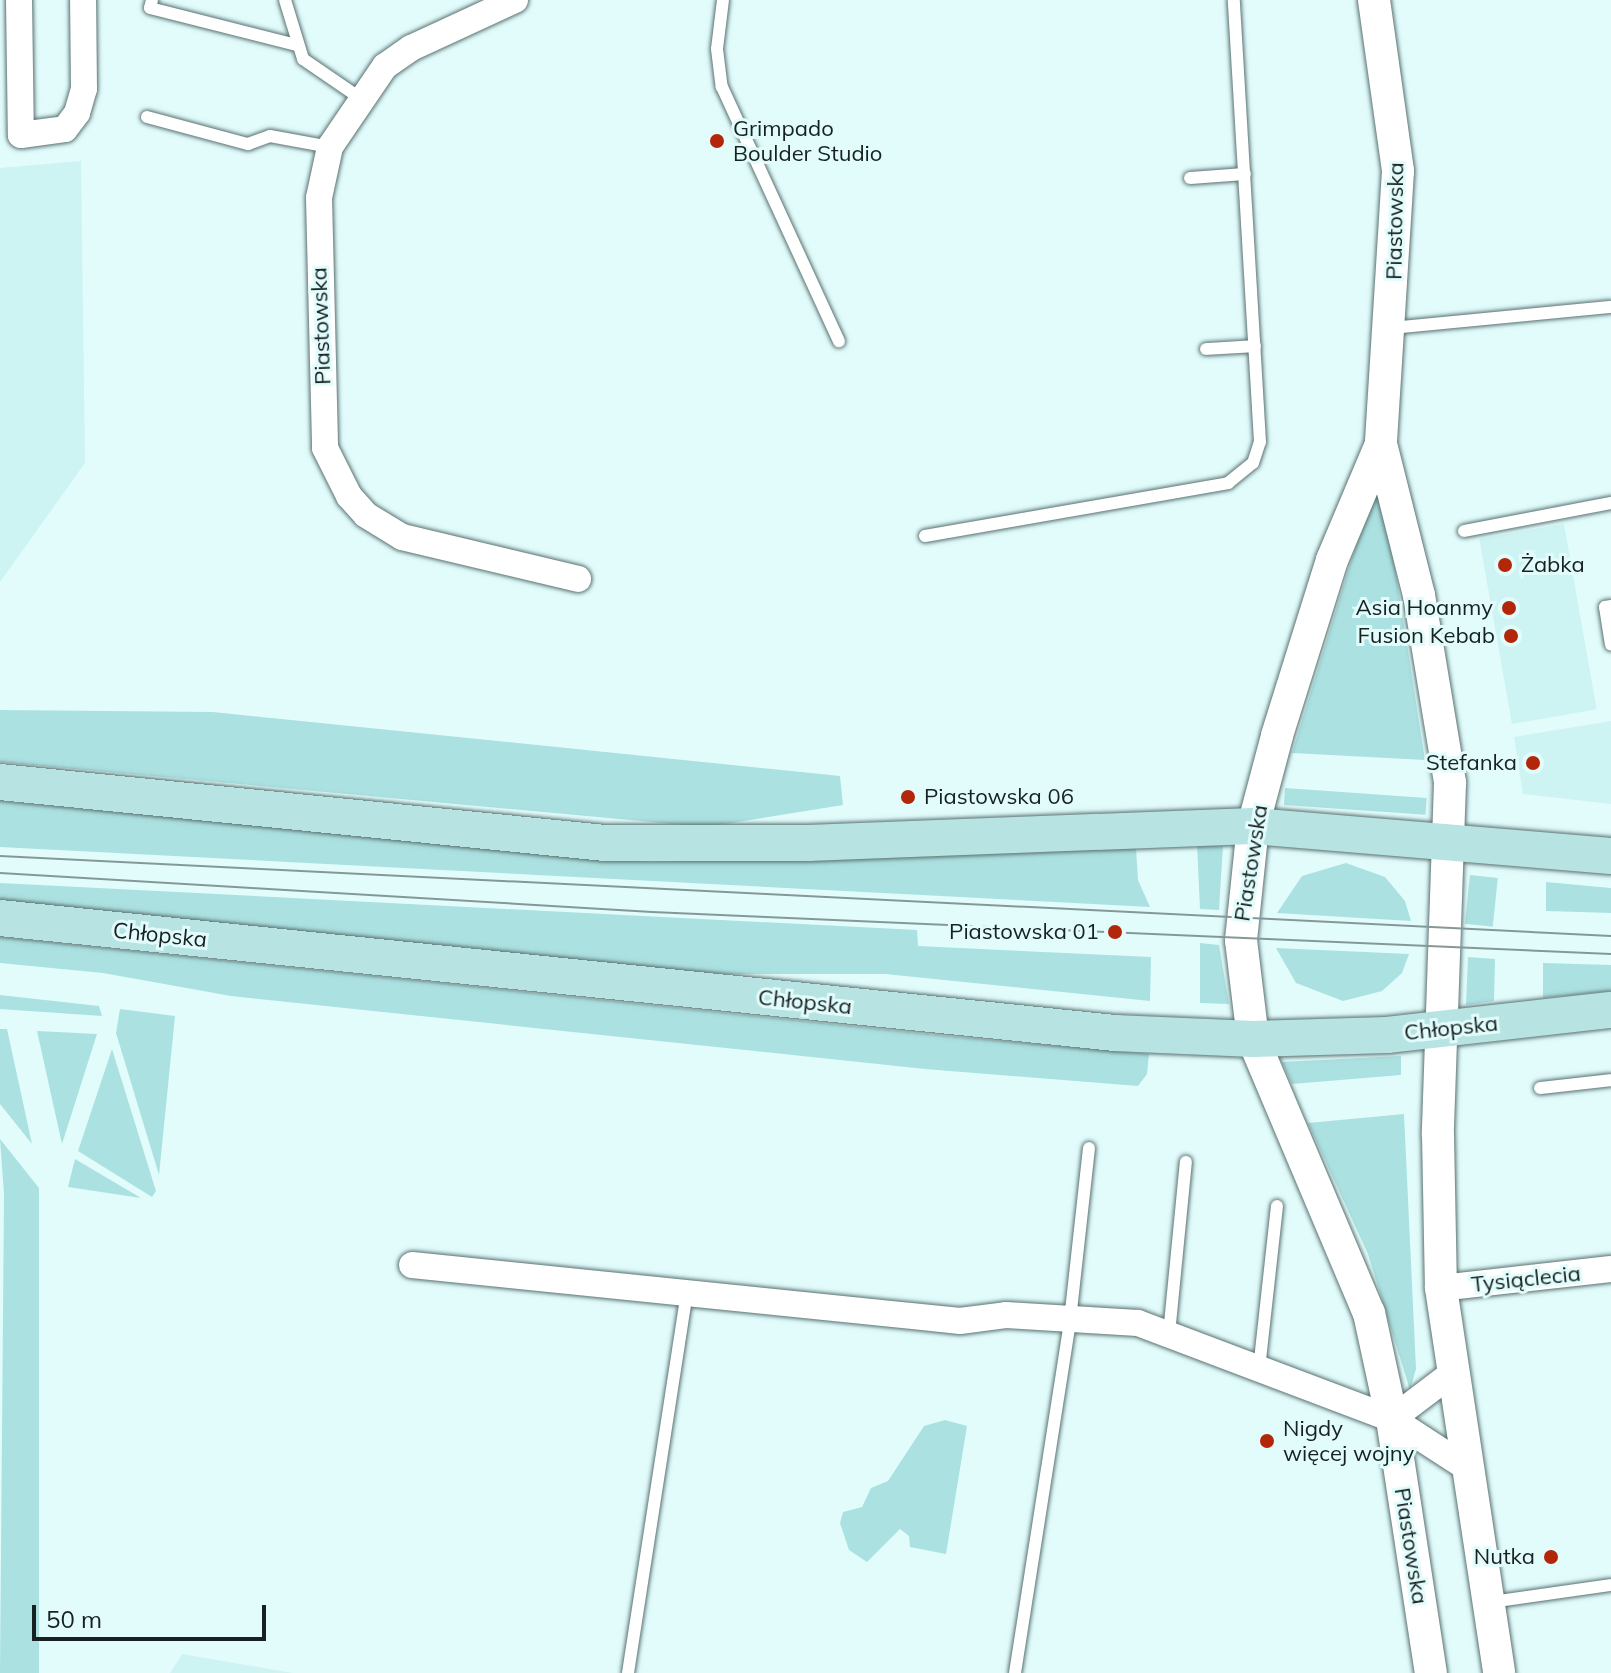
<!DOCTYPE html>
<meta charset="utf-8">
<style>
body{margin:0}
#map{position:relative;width:1611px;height:1673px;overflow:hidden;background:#e2fcfc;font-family:Mulish,sans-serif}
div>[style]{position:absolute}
.built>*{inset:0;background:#cef3f3;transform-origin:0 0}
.green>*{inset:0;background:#ace1e1;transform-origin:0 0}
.roads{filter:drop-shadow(0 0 2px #5a7171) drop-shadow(0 0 2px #5a7171)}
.service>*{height:12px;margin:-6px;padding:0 6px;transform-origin:6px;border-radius:6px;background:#fff}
.minor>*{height:26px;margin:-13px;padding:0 13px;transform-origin:13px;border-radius:13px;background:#fff}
.tertiary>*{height:32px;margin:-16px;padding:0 16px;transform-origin:16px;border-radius:16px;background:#fff}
.secondary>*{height:36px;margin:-18px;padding:0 18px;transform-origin:18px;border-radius:18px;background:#b8e3e3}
.tram>*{height:2px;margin:-1px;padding:0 1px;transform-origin:1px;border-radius:1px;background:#859898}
.dots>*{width:22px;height:22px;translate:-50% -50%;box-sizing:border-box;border:4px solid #e2fcfc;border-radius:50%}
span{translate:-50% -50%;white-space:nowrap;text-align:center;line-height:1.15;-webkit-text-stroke:6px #e2fcfc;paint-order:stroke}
.poi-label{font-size:22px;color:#172121}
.left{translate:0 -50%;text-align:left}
.right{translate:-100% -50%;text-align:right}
.street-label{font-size:22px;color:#172121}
.scale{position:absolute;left:32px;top:1605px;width:234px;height:36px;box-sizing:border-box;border:4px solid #172121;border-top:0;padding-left:10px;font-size:24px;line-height:28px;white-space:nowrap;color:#172121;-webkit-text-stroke:6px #e2fcfc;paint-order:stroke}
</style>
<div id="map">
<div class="built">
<i style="clip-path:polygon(81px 161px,85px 463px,0 582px,0 168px)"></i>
<i style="left:1564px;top:524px;width:188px;height:86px;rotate:80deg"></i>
<i style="clip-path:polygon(1611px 721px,1611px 804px,1523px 794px,1514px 737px)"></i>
<i style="clip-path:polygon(182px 1654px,293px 1673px,170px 1673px)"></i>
</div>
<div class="green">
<i style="clip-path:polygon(1373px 490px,1383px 491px,1425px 760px,1292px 753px)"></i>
<i style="clip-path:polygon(0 710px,213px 712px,840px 776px,843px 805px,718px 825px,684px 825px,0 762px)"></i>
<i style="left:1285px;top:788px;width:142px;height:17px;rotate:4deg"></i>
<i style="clip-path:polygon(0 801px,649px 862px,1136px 848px,1138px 880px,1150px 907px,0 847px)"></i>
<i style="clip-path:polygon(1197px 845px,1223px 846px,1219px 910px,1200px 909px)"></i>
<i style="clip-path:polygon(1346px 863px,1385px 877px,1405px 901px,1411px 921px,1277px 913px,1302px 876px)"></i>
<i style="left:1470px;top:875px;width:28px;height:49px;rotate:6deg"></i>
<i style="clip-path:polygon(1546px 882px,1611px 888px,1611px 913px,1546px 911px)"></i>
<i style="clip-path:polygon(0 883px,917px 930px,918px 946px,1151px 957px,1150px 1001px,885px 974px,722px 974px,548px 958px,0 900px)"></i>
<i style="clip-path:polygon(0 937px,946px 1036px,1149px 1054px,1147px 1074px,1138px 1086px,925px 1069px,231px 996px,103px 973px,0 963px)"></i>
<i style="clip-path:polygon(1200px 943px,1219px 945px,1229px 1004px,1200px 1003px)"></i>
<i style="clip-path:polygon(1276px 948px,1409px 954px,1402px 973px,1382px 991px,1343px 1001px,1296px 983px)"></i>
<i style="clip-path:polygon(1468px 957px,1495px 959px,1494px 1001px,1466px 1005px)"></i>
<i style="clip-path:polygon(1543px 963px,1611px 965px,1611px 991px,1543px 998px)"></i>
<i style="clip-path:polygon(0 995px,99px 1006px,102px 1016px,0 1009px)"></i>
<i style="clip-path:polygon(120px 1009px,175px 1016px,159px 1175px,116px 1033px)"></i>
<i style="clip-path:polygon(0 1029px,7px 1029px,32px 1144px,0 1104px)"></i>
<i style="clip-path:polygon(37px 1031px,97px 1034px,62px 1144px)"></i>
<i style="clip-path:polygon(112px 1049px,156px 1191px,152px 1197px,78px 1151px)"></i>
<i style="clip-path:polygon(1401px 1056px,1401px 1075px,1292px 1084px,1282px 1062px)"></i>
<i style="clip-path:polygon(1404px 1114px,1416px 1369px,1410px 1390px,1368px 1254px,1308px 1123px)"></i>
<i style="clip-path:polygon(0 1139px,39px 1188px,39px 1673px,0 1673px,4px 1194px)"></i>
<i style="clip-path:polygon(75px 1159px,141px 1198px,68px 1187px)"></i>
<i style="clip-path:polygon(945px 1420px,967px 1426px,946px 1554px,910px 1547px,909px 1536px,900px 1529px,867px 1562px,849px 1550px,840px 1523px,843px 1512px,862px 1507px,871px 1488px,888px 1481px,924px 1426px)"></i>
</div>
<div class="roads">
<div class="service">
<i style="left:152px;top:0;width:8px;rotate:104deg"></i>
<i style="left:150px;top:8px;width:151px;rotate:14.2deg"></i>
<i style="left:285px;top:0;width:62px;rotate:73deg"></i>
<i style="left:303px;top:59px;width:69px;rotate:34.4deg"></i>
<i style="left:723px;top:0;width:49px;rotate:97deg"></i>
<i style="left:717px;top:49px;width:38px;rotate:83deg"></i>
<i style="left:722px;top:87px;width:280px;rotate:65.3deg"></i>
<i style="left:147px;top:117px;width:105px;rotate:15deg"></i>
<i style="left:248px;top:144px;width:23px;rotate:-20deg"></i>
<i style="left:270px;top:136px;width:61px;rotate:10.4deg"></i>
<i style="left:1190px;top:178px;width:55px;rotate:-4.2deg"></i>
<i style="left:1392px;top:328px;width:220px;rotate:-5.5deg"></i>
<i style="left:1206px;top:349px;width:49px;rotate:-3.5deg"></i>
<i style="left:1464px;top:531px;width:150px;rotate:-10.8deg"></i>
<i style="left:925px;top:536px;width:308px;rotate:-9.9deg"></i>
<i style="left:1228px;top:483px;width:32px;rotate:-39deg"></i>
<i style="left:1253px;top:463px;width:22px;rotate:-72deg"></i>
<i style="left:1260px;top:442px;width:443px;rotate:-93.4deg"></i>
<i style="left:1611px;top:606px;width:6px;rotate:171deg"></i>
<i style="left:1605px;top:607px;width:38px;rotate:81deg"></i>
<i style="left:1540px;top:1088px;width:71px;rotate:-6.4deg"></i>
<i style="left:1169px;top:1334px;width:173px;rotate:-84.4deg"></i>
<i style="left:1259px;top:1369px;width:164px;rotate:-83.7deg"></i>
<i style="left:1491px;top:1602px;width:121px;rotate:-8.1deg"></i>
<i style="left:628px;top:1673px;width:384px;rotate:-81.2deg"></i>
<i style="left:1015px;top:1673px;width:357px;rotate:-81.1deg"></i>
<i style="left:1070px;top:1320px;width:173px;rotate:-83.7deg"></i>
</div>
<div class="minor">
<i style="left:19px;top:0;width:135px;rotate:89.2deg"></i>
<i style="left:21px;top:135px;width:44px;rotate:-7.8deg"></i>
<i style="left:65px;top:129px;width:20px;rotate:-53deg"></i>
<i style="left:77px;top:113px;width:25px;rotate:-74deg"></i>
<i style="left:84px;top:89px;width:89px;rotate:-90.6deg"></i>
<i style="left:515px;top:0;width:115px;rotate:155.2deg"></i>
<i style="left:411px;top:48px;width:32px;rotate:145deg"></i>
<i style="left:385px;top:66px;width:98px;rotate:124.2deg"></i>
<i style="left:330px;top:147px;width:52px;rotate:102.2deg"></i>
<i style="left:319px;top:198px;width:250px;rotate:88.6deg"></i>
<i style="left:325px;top:448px;width:54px;rotate:63.4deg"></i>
<i style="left:349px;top:496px;width:25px;rotate:48deg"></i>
<i style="left:366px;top:515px;width:42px;rotate:31.4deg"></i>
<i style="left:402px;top:537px;width:181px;rotate:13.4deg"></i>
<i style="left:412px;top:1265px;width:551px;rotate:5.83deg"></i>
<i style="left:960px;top:1321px;width:46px;rotate:-7.4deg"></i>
<i style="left:1006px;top:1315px;width:132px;rotate:3.5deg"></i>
<i style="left:1138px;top:1323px;width:272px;rotate:20.7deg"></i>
<i style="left:1392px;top:1419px;width:86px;rotate:33.1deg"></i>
<i style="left:1441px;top:1288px;width:171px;rotate:-6.4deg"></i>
<i style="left:1392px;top:1419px;width:73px;rotate:-37.2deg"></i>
</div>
<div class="tertiary">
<i style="left:1374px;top:0;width:173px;rotate:82deg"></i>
<i style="left:1398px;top:171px;width:274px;rotate:93.6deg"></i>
<i style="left:1381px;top:444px;width:126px;rotate:112.9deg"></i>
<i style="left:1332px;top:560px;width:184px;rotate:107.4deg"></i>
<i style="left:1277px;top:736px;width:93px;rotate:104.9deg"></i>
<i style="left:1253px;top:826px;width:115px;rotate:96deg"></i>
<i style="left:1241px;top:940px;width:100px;rotate:83.1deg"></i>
<i style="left:1253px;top:1039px;width:298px;rotate:67.1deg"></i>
<i style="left:1369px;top:1313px;width:108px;rotate:77.8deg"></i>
<i style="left:1392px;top:1419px;width:257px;rotate:81.3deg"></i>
<i style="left:1381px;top:444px;width:156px;rotate:75.9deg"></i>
<i style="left:1419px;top:595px;width:191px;rotate:80.6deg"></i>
<i style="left:1450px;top:783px;width:352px;rotate:92deg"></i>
<i style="left:1438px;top:1135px;width:153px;rotate:88.9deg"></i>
<i style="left:1441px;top:1288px;width:389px;rotate:81.4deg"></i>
</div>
<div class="secondary">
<i style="left:0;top:782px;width:608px;rotate:5.76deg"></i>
<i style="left:605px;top:843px;width:203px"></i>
<i style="left:808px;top:843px;width:445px;rotate:-2.2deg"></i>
<i style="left:1253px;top:826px;width:359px;rotate:4.8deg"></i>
<i style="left:0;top:918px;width:1121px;rotate:5.89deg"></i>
<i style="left:1115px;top:1033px;width:138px;rotate:2.5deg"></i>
<i style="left:1253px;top:1039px;width:134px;rotate:-1.7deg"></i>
<i style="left:1387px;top:1035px;width:225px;rotate:-6.4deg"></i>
</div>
</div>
<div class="tram">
<i style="left:0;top:856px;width:1613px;rotate:2.84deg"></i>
<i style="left:0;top:873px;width:653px;rotate:3.42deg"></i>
<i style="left:652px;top:912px;width:960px;rotate:2.51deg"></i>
</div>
<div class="dots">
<i style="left:717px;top:141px;background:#b2260a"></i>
<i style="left:1505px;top:565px;background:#b2260a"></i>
<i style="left:1509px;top:608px;background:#b2260a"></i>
<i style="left:1511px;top:636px;background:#b2260a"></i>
<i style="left:1533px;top:763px;background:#b2260a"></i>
<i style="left:908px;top:797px;background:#b2260a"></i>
<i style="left:1115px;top:932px;background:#b2260a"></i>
<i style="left:1267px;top:1441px;background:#b2260a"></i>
<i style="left:1551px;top:1557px;background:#b2260a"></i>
</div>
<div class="poi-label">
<span class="left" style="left:733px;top:141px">Grimpado<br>Boulder Studio</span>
<span class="left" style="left:1521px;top:565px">Żabka</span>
<span class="right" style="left:1493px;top:608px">Asia Hoanmy</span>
<span class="right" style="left:1495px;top:636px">Fusion Kebab</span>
<span class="right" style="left:1517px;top:763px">Stefanka</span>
<span class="left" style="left:924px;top:797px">Piastowska 06</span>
<span class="right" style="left:1099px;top:932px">Piastowska 01</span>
<span class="left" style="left:1283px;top:1441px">Nigdy<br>więcej wojny</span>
<span class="right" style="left:1535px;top:1557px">Nutka</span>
</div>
<div class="street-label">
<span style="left:1395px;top:221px;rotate:-89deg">Piastowska</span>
<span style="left:321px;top:326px;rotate:-92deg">Piastowska</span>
<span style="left:1251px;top:863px;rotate:-81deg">Piastowska</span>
<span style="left:160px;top:935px;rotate:6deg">Chłopska</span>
<span style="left:805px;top:1002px;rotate:6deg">Chłopska</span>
<span style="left:1451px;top:1028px;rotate:-6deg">Chłopska</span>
<span style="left:1526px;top:1279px;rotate:-6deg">Tysiąclecia</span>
<span style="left:1411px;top:1546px;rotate:81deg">Piastowska</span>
</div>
<div class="scale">50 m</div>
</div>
